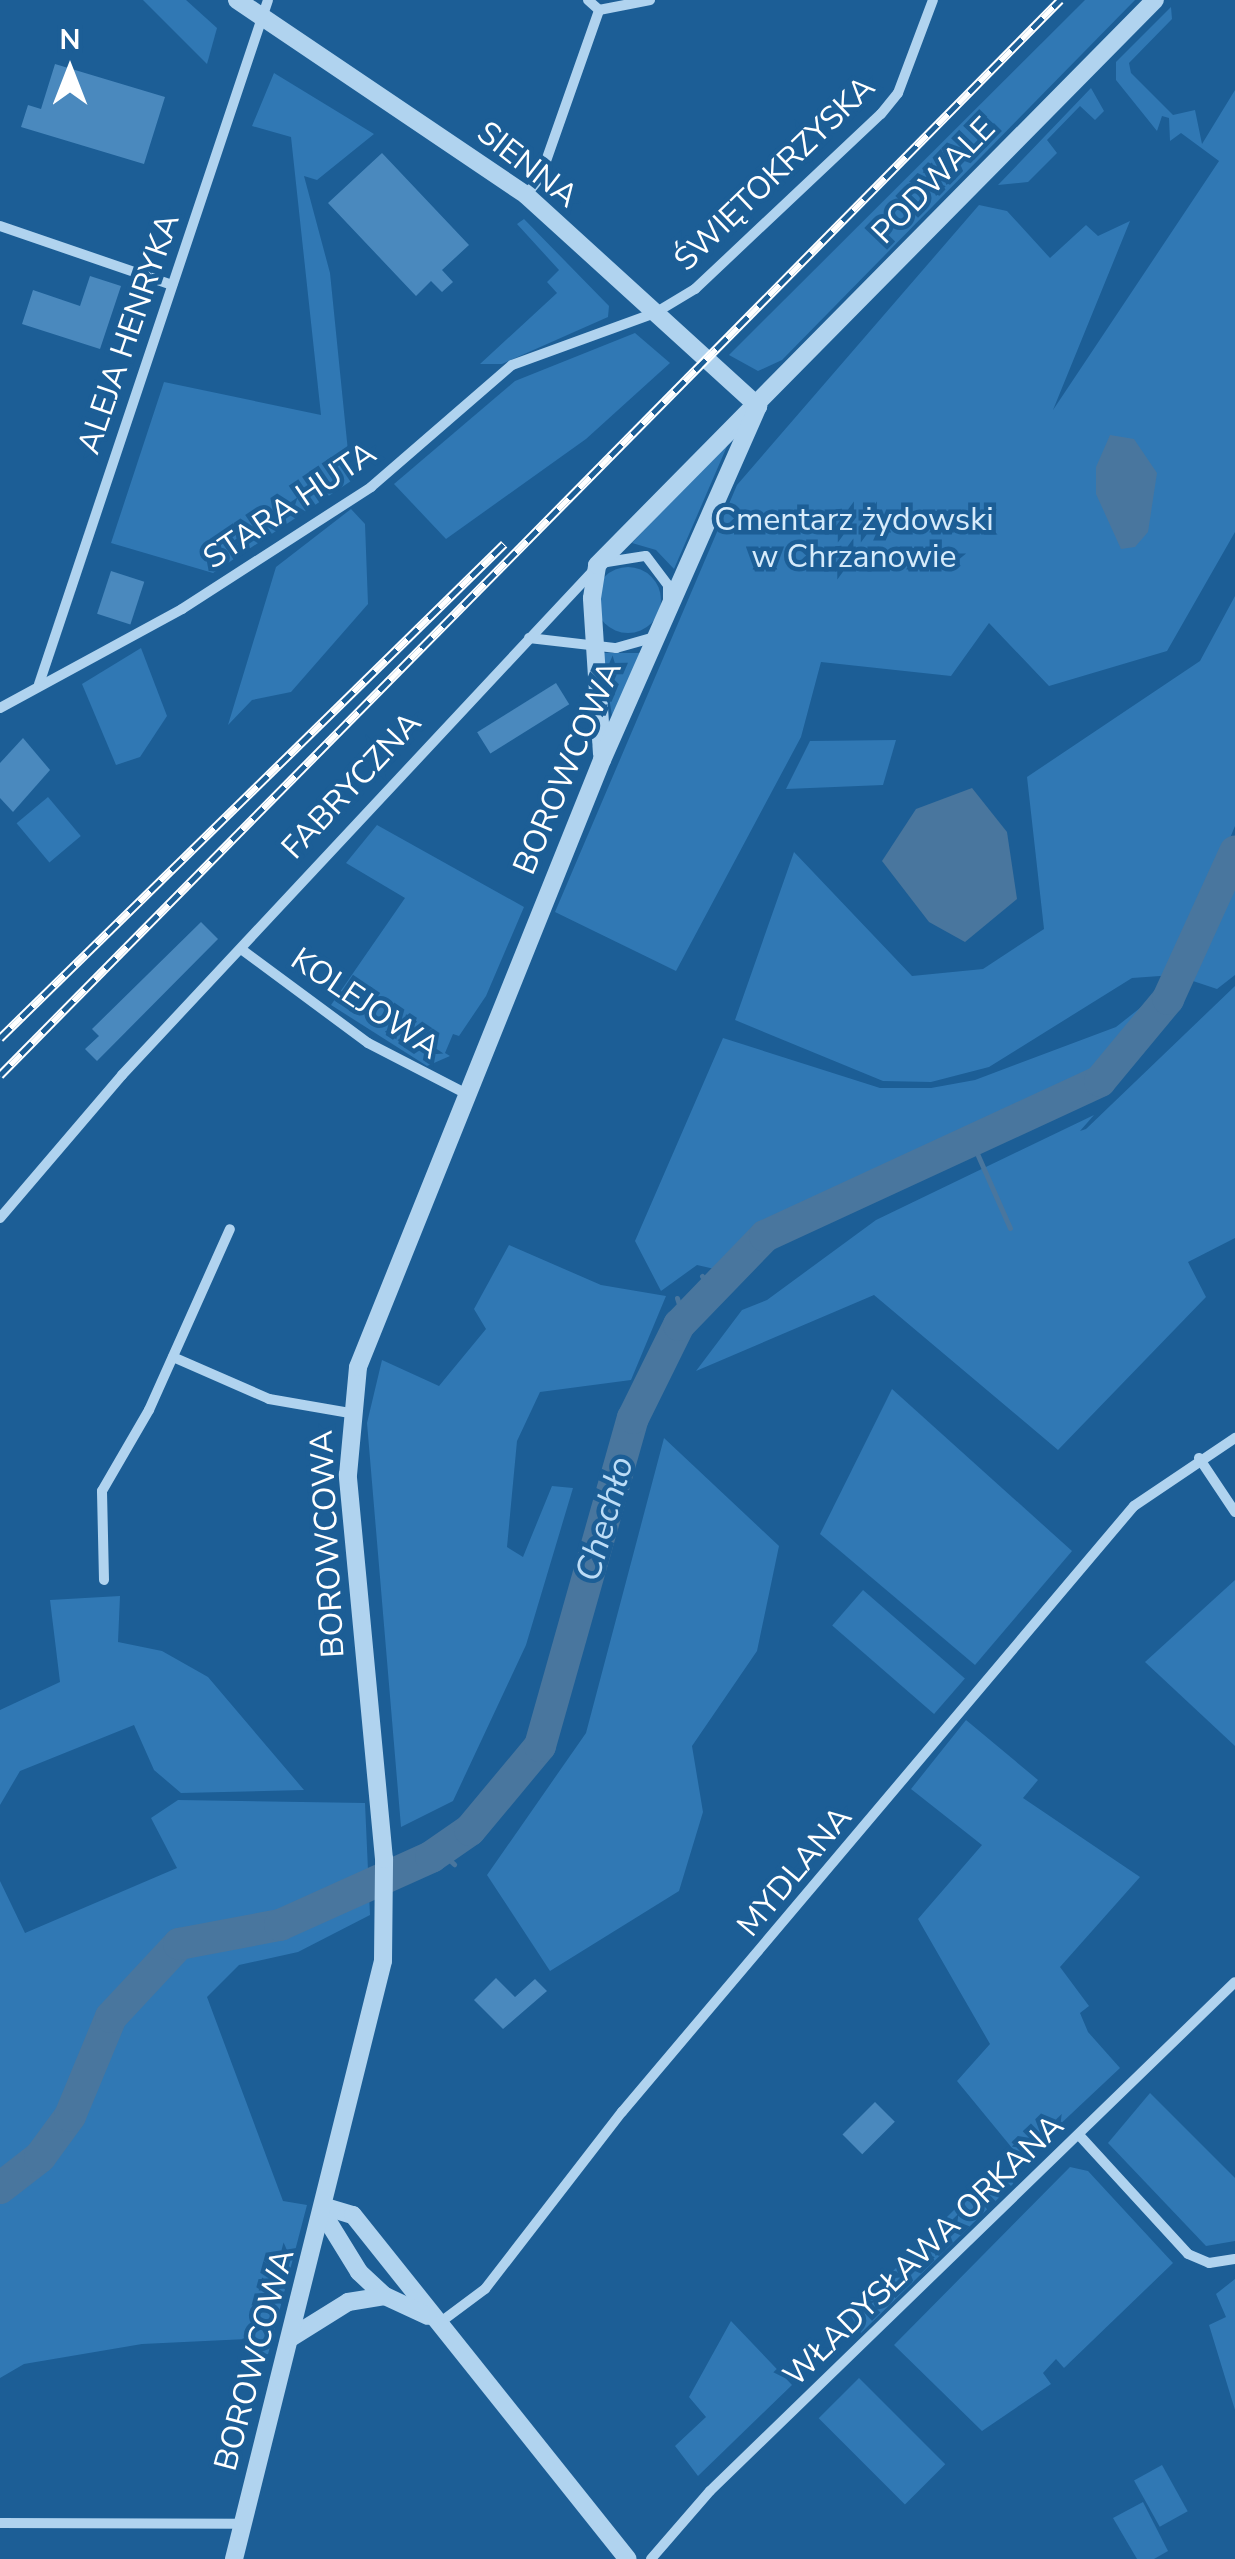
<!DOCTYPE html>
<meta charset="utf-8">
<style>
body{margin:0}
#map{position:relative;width:1235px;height:2559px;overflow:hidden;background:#1c5e96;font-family:"Nunito Sans",sans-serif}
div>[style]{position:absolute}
.green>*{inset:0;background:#3078b4;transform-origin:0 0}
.round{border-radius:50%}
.water>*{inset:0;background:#49769e}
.stream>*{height:5px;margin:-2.5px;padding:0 2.5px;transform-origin:2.5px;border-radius:2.5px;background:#49769e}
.river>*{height:32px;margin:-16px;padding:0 16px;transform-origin:16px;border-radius:16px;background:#49769e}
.building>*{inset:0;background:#4a89be;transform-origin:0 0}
.minor>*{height:10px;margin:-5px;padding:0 5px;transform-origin:5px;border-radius:5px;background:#b0d3ef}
.tertiary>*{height:18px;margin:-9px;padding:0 9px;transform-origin:9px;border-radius:9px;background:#b0d3ef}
.rail>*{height:9px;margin-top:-4.5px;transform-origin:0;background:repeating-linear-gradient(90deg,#1c5e96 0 15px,#fff 0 30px);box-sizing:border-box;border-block:2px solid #fff}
span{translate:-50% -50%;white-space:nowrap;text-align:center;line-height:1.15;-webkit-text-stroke:9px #1c5e96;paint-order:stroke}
.street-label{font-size:32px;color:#fff}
.park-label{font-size:32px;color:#d6ebfb}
.water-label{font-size:35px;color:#bcdcf6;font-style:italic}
.north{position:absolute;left:20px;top:20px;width:100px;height:100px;-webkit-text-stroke:8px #1c5e96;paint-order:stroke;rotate:0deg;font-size:28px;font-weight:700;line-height:40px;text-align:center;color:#fff}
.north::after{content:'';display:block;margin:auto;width:35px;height:45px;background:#fff;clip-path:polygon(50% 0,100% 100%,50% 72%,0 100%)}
</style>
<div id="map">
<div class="green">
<i style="clip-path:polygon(143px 0,186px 0,217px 28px,207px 64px)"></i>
<i style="clip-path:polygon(1085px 0,1135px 0,782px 360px,758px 371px,729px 355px)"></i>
<i style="clip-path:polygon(1171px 7px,1172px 19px,1129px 63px,1131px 73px,1173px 115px,1195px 110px,1202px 144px,1235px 90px,1235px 532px,1167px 651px,1049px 686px,989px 623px,951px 676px,821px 662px,801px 737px,676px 971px,555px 912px,737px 485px,979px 205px,1007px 211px,1050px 258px,1086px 225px,1098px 236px,1130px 221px,1053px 410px,1219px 161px,1181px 133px,1170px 141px,1169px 118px,1162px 116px,1157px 131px,1116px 80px,1116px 62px)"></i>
<i style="clip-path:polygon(274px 73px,374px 134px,317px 180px,304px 176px,330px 273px,351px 481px,213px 573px,111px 543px,164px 382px,321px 415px,291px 137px,252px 126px)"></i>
<i style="clip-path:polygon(1091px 88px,1104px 111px,1095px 120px,1080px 106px,1047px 140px,1057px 153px,1028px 182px,998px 185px)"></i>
<i style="clip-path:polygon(524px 219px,609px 306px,608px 317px,502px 364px,480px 364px,557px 293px,547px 282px,559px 270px,517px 224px)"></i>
<i style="clip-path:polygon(635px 333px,670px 363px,586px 439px,446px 539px,394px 484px,515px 381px)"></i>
<i style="clip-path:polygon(731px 437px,674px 569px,656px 550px,632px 543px)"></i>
<i style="clip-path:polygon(351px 509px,365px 524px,368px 604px,291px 692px,252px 700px,228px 725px,276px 567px)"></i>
<i class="round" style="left:595px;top:567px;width:66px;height:66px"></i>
<i style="clip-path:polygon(1235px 596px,1235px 826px,1174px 975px,1132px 978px,989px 1067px,931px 1082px,883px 1081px,735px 1020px,794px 852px,912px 976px,983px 969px,1044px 929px,1027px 777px,1200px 661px)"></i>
<i style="clip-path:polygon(141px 648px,167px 716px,140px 757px,116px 765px,82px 684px)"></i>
<i style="clip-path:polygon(602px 653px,641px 653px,613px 722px)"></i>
<i style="clip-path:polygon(896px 740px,883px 785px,786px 789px,810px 741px)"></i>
<i style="left:48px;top:797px;width:51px;height:41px;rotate:50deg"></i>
<i style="clip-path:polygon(377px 825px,524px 907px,486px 996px,459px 1036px,453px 1034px,445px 1053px,450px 1056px,427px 1066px,331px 1005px,405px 898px,346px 863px)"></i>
<i style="clip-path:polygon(1235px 878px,1235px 975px,1217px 989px,1193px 981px)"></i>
<i style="clip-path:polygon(1235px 986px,1235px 1238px,1188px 1262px,1206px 1297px,1058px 1450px,874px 1295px,696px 1371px,742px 1310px,767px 1300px,876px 1220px,1094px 1115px,1080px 1131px,1086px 1129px)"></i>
<i style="clip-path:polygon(1154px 997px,1148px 1018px,1100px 1073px,1036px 1109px,852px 1184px,744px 1245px,719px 1270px,697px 1265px,661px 1291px,635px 1241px,723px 1038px,880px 1088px,931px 1088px,975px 1080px,1116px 1027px)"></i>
<i style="clip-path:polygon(509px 1245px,601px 1285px,666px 1296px,631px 1380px,540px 1392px,517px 1441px,507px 1547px,523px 1557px,552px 1486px,573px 1488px,526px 1645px,453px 1801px,401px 1827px,367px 1423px,382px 1360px,439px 1386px,486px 1329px,474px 1309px)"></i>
<i style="clip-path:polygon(892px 1389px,1072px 1551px,975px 1665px,820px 1534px)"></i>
<i style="clip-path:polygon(664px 1438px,779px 1546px,757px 1651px,692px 1746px,703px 1812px,679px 1891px,550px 1971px,487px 1875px,586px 1733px)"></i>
<i style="clip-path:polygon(1235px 1580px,1235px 1746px,1145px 1662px)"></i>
<i style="left:863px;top:1590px;width:135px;height:47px;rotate:41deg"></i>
<i style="clip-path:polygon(120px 1596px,118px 1642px,162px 1651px,208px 1677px,304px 1790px,181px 1793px,154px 1770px,134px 1725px,20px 1771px,0 1805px,0 1710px,60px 1682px,50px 1600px)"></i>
<i style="clip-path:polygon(966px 1720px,1038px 1780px,1023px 1798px,1140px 1877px,1060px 1967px,1089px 2006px,1080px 2013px,1088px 2032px,1120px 2068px,1022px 2160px,957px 2081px,990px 2044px,918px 1919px,982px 1845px,911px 1789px)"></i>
<i style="clip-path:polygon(178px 1800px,365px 1803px,370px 1915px,298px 1952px,239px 1965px,207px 1997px,283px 2201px,307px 2205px,266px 2362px,247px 2339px,142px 2344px,24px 2364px,0 2378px,0 1881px,25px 1933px,177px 1868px,151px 1818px)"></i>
<i style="clip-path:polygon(1150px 2093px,1235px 2178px,1235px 2241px,1206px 2246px,1108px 2143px)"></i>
<i style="clip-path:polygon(1070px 2167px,1088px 2171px,1173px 2263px,1064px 2368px,1056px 2359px,1043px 2373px,1051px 2384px,982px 2431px,894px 2345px)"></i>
<i style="clip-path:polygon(995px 2169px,1018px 2179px,861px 2333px,850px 2314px)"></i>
<i style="clip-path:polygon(1235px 2279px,1235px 2410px,1209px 2325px,1226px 2317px,1216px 2294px)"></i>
<i style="clip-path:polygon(731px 2321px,792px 2385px,698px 2476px,675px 2446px,706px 2417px,689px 2397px)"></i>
<i style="left:859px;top:2378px;width:122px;height:57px;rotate:45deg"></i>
<i style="left:1162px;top:2465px;width:53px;height:32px;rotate:61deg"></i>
<i style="clip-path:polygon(1143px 2502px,1168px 2551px,1154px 2559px,1137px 2559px,1113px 2518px)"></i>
</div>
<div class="water">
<i style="clip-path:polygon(1110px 435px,1134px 439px,1157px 473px,1148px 532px,1135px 547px,1121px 549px,1096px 494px,1096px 467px)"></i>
<i style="clip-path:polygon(972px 788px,1007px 832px,1017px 899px,965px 942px,929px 922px,882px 861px,916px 809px)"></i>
</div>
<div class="stream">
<i style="left:972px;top:1142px;width:94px;rotate:66.2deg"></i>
<i style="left:702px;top:1276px;width:14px;rotate:54deg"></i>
<i style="left:677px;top:1298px;width:22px;rotate:72deg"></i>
<i style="left:441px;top:1852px;width:18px;rotate:43deg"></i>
</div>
<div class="river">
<i style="left:0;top:2188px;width:51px;rotate:-37.8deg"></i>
<i style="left:40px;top:2157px;width:51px;rotate:-53.8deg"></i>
<i style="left:70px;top:2116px;width:107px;rotate:-67.5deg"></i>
<i style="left:111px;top:2017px;width:100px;rotate:-47deg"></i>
<i style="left:179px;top:1944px;width:103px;rotate:-10.7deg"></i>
<i style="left:280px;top:1925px;width:166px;rotate:-24.2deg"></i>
<i style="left:431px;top:1857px;width:47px;rotate:-34.7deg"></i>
<i style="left:470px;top:1830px;width:109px;rotate:-50.2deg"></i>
<i style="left:540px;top:1746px;width:341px;rotate:-74.2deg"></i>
<i style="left:633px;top:1418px;width:104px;rotate:-63.7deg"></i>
<i style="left:679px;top:1325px;width:124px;rotate:-46deg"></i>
<i style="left:765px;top:1236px;width:369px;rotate:-24.8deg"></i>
<i style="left:1100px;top:1081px;width:107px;rotate:-50.3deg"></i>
<i style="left:1168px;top:999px;width:162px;rotate:-65.5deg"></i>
</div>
<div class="building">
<i style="clip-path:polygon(55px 64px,165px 97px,144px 164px,21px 127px,28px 105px,41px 109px)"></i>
<i style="clip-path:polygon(382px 153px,469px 245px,442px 270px,453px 282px,442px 292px,431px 281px,416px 296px,328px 203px)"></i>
<i style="clip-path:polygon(90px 276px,121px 286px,100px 349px,22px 324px,33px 290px,80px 306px)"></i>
<i style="left:111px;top:571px;width:35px;height:45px;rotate:18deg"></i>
<i style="left:556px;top:683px;width:25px;height:93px;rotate:58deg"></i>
<i style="clip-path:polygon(23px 738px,50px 770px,13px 812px,0 798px,0 763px)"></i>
<i style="clip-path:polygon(201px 922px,218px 939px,97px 1061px,85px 1049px,99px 1036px,92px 1029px)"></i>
<i style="clip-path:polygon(496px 1978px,515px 1997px,535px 1979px,547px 1991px,503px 2029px,474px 2000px)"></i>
<i style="left:875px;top:2102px;width:28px;height:46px;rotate:45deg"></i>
</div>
<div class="minor">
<i style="left:588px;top:0;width:15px;rotate:42deg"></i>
<i style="left:599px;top:10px;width:52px;rotate:-11.1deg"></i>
<i style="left:526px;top:195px;width:22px;rotate:-51deg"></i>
<i style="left:540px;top:178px;width:178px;rotate:-70.6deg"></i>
<i style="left:0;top:226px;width:182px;rotate:18.9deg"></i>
<i style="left:607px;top:562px;width:39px;rotate:-9deg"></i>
<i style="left:646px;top:556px;width:36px;rotate:53deg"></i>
<i style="left:668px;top:585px;width:15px;rotate:90deg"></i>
<i style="left:529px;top:638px;width:88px;rotate:6.6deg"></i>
<i style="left:616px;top:648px;width:41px;rotate:-15.8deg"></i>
<i style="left:39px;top:684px;width:721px;rotate:-71.49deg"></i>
<i style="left:0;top:708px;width:207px;rotate:-28.5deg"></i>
<i style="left:182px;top:609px;width:225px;rotate:-32.8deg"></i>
<i style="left:371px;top:487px;width:186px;rotate:-40.9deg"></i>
<i style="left:512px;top:365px;width:152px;rotate:-20deg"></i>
<i style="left:655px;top:313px;width:47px;rotate:-31deg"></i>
<i style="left:695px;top:289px;width:255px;rotate:-43.3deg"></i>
<i style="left:881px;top:114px;width:27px;rotate:-51deg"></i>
<i style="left:898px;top:93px;width:99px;rotate:-69.4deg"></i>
<i style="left:241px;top:949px;width:158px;rotate:36.5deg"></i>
<i style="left:368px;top:1043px;width:109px;rotate:27.3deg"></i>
<i style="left:0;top:1218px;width:188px;rotate:-49.5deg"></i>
<i style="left:122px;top:1075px;width:690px;rotate:-46.94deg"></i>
<i style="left:173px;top:1357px;width:105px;rotate:23.6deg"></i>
<i style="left:269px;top:1399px;width:82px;rotate:9.8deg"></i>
<i style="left:1199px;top:1458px;width:65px;rotate:56.3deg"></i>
<i style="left:104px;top:1580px;width:89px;rotate:-91.3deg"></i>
<i style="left:102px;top:1491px;width:94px;rotate:-59.9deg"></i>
<i style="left:149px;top:1410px;width:198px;rotate:-65.9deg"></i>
<i style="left:1079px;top:2135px;width:161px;rotate:47.5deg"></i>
<i style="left:1188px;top:2254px;width:23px;rotate:23deg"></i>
<i style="left:1209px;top:2263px;width:26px;rotate:-9deg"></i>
<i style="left:438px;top:2324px;width:59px;rotate:-36.7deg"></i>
<i style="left:485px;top:2289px;width:224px;rotate:-52.3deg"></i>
<i style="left:622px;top:2112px;width:793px;rotate:-49.81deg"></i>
<i style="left:1134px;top:1506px;width:122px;rotate:-34deg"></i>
<i style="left:0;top:2523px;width:243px;rotate:0.2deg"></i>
<i style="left:651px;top:2559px;width:90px;rotate:-49.1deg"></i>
<i style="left:710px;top:2491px;width:731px;rotate:-44.11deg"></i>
</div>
<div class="tertiary">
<i style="left:237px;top:0;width:349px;rotate:34deg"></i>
<i style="left:526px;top:195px;width:314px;rotate:42.3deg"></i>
<i style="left:602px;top:754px;width:156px;rotate:-93.7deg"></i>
<i style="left:592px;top:598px;width:33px;rotate:-81deg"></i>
<i style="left:597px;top:565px;width:794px;rotate:-45.36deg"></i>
<i style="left:326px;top:2207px;width:28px;rotate:17deg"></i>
<i style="left:353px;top:2215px;width:440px;rotate:51.4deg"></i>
<i style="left:324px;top:2215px;width:67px;rotate:58.4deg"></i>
<i style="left:359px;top:2272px;width:35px;rotate:43deg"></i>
<i style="left:385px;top:2296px;width:47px;rotate:24.9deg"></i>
<i style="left:292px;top:2337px;width:66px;rotate:-32deg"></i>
<i style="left:348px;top:2302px;width:37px;rotate:-9deg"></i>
<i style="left:234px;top:2559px;width:616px;rotate:-76.01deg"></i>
<i style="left:383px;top:1961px;width:102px;rotate:-89.4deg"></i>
<i style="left:384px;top:1859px;width:386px;rotate:-95.4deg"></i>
<i style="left:348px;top:1475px;width:108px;rotate:-84.7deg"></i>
<i style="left:358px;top:1367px;width:654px;rotate:-68.1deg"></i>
<i style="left:602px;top:760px;width:387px;rotate:-66.2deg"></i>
</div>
<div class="rail">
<i style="left:0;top:1038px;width:706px;rotate:-44.43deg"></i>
<i style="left:0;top:1075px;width:1510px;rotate:-45.4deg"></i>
</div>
<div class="street-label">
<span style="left:527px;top:165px;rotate:38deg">SIENNA</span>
<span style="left:775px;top:174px;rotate:-44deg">ŚWIĘTOKRZYSKA</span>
<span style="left:934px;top:181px;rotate:-46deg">PODWALE</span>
<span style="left:129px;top:334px;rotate:-71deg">ALEJA HENRYKA</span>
<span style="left:290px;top:506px;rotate:-34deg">STARA HUTA</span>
<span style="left:568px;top:768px;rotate:-67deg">BOROWCOWA</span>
<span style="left:352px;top:786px;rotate:-47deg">FABRYCZNA</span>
<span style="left:365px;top:1004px;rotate:34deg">KOLEJOWA</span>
<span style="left:328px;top:1544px;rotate:-93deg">BOROWCOWA</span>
<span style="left:795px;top:1872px;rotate:-50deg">MYDLANA</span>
<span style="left:924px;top:2251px;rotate:-44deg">WŁADYSŁAWA ORKANA</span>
<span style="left:255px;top:2360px;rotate:-75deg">BOROWCOWA</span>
</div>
<div class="park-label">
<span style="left:854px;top:539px">Cmentarz żydowski<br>w Chrzanowie</span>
</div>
<div class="water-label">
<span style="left:605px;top:1519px;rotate:-74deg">Chechło</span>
</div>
<div class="north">N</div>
</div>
